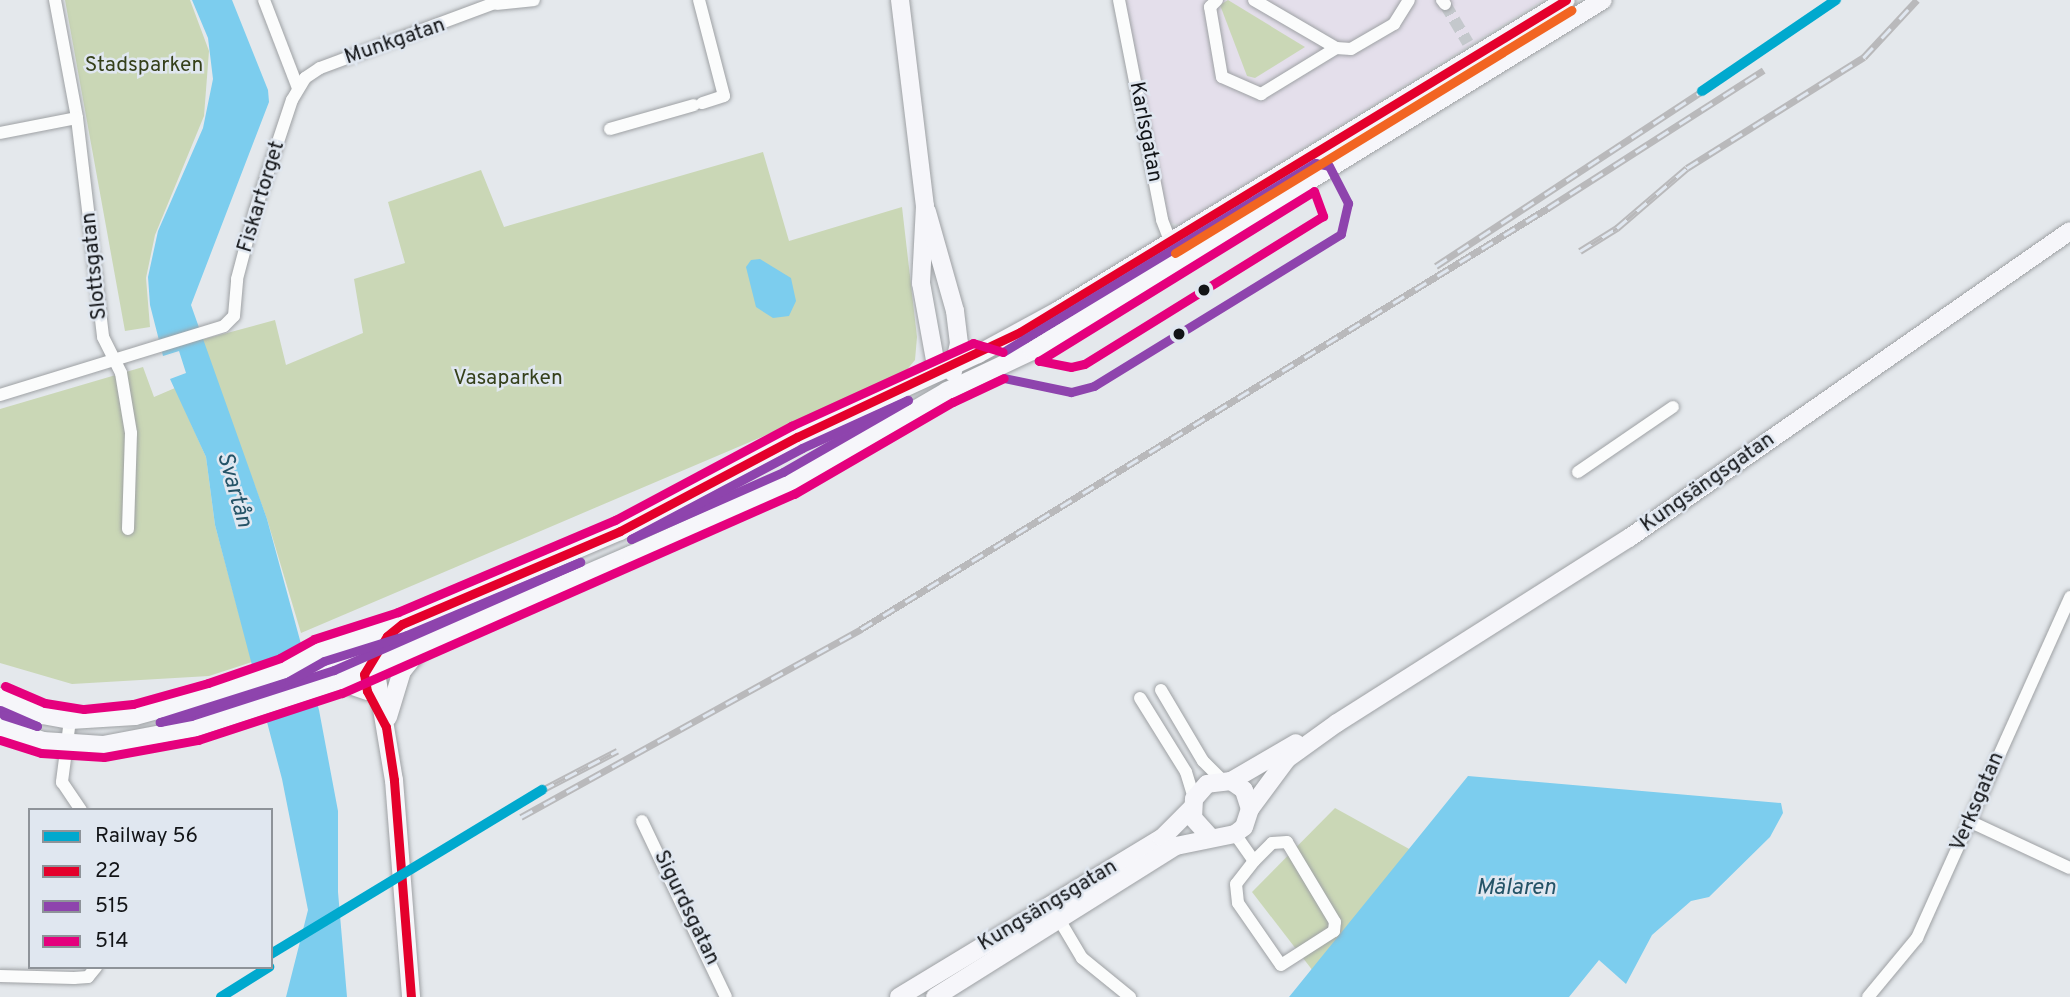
<!DOCTYPE html>
<meta charset="utf-8">
<style>
body{margin:0}
#map{position:relative;width:2070px;height:997px;overflow:hidden;background:#e4e8ec;font-family:Overpass,sans-serif}
div>[style]{position:absolute}
.commercial>*{inset:0;background:#e4dfeb}
.green>*{inset:0;background:#cad7b6}
.water>*{inset:0;background:#7ccdee}
.street-tunnel>*{height:12px;margin-top:-6px;transform-origin:0;background:repeating-linear-gradient(90deg,#c4c8cc 0 12px,transparent 0 18px)}
.roads{filter:drop-shadow(0 0 2px #9ea1a4) drop-shadow(0 0 2px #9ea1a4)}
.street>*{height:12px;margin:-6px;padding:0 6px;transform-origin:6px;border-radius:6px;background:#fbfcfc}
.secondary>*{height:18px;margin:-9px;padding:0 9px;transform-origin:9px;border-radius:9px;background:#f6f6fa}
.rail>*{height:7px;margin-top:-3.5px;transform-origin:0;background:repeating-linear-gradient(90deg,#e0e7f0 0 13px,#b9b9bb 0 26px);box-sizing:border-box;border-block:2px solid #b9b9bb}
.bus-1>*{height:9px;margin:-4.5px;padding:0 4.5px;transform-origin:4.5px;border-radius:4.5px;background:#e4002b}
.bus-2>*{height:9px;margin:-4.5px;padding:0 4.5px;transform-origin:4.5px;border-radius:4.5px;background:#8e44ad}
.bus-3>*{height:9px;margin:-4.5px;padding:0 4.5px;transform-origin:4.5px;border-radius:4.5px;background:#e5007d}
.bus-4>*{height:9px;margin:-4.5px;padding:0 4.5px;transform-origin:4.5px;border-radius:4.5px;background:#f26522}
.rail-1>*{height:10px;margin:-5px;padding:0 5px;transform-origin:5px;border-radius:5px;background:#00a9ce}
.dots>*{width:19px;height:19px;translate:-50% -50%;box-sizing:border-box;border:4px solid #e0e7f0;border-radius:50%}
span{translate:-50% -50%;white-space:nowrap;text-align:center;line-height:1.15;-webkit-text-stroke:5px #e0e7f0;paint-order:stroke}
.street-label{font-size:21px;color:#121417}
.park-label{font-size:21px;color:#35401a}
.water-label{font-size:23px;color:#245367;font-style:italic}
.legend{position:absolute;left:28px;top:808px;width:245px;height:161px;box-sizing:border-box;background:#e0e7f0;border:2px solid #8e9399;margin:0;padding:9px 12px;list-style:none;font-size:21px;color:#121417}
.legend li{display:flex;align-items:center;gap:14px;height:35px}
.legend b{width:35px;border:2px solid #8e9399}
</style>
<div id="map">
<div class="commercial">
<i style="clip-path:polygon(1124px 0,1543px 0,1179px 225px,1164px 221px)"></i>
</div>
<div class="green">
<i style="clip-path:polygon(65px 0,190px 0,209px 51px,204px 116px,155px 235px,146px 278px,150px 327px,125px 331px)"></i>
<i style="clip-path:polygon(1228px 0,1305px 47px,1255px 78px,1247px 76px,1220px 5px)"></i>
<i style="clip-path:polygon(763px 152px,789px 241px,902px 207px,917px 337px,915px 360px,900px 378px,301px 633px,267px 519px,201px 340px,275px 320px,286px 365px,363px 333px,354px 279px,405px 263px,388px 202px,481px 170px,504px 227px)"></i>
<i style="clip-path:polygon(143px 367px,154px 397px,175px 388px,206px 457px,215px 525px,252px 662px,209px 676px,72px 684px,0 663px,0 409px)"></i>
<i style="clip-path:polygon(1335px 808px,1411px 850px,1313px 971px,1252px 892px)"></i>
</div>
<div class="water">
<i style="clip-path:polygon(192px 0,232px 0,268px 90px,269px 102px,191px 305px,267px 519px,319px 710px,338px 811px,338px 892px,347px 997px,286px 997px,308px 910px,282px 779px,215px 525px,206px 457px,170px 379px,186px 373px,179px 351px,163px 356px,150px 305px,148px 277px,158px 231px,203px 128px,213px 79px,208px 38px)"></i>
<i style="clip-path:polygon(760px 259px,791px 278px,796px 301px,789px 316px,773px 318px,756px 307px,746px 267px,751px 260px)"></i>
<i style="clip-path:polygon(1468px 776px,1781px 803px,1783px 813px,1770px 837px,1709px 897px,1691px 901px,1652px 935px,1626px 984px,1599px 960px,1569px 997px,1289px 997px)"></i>
</div>
<div class="street-tunnel">
<i style="left:1445px;top:4px;width:45px;rotate:59.5deg"></i>
</div>
<div class="roads">
<div class="street">
<i style="left:55px;top:0;width:120px;rotate:79.4deg"></i>
<i style="left:77px;top:118px;width:221px;rotate:83.2deg"></i>
<i style="left:103px;top:337px;width:40px;rotate:63.4deg"></i>
<i style="left:121px;top:373px;width:61px;rotate:80.5deg"></i>
<i style="left:131px;top:433px;width:96px;rotate:91.8deg"></i>
<i style="left:264px;top:0;width:94px;rotate:68.9deg"></i>
<i style="left:699px;top:0;width:99px;rotate:75.4deg"></i>
<i style="left:724px;top:96px;width:23px;rotate:162deg"></i>
<i style="left:1119px;top:0;width:224px;rotate:78.9deg"></i>
<i style="left:1162px;top:220px;width:44px;rotate:68.7deg"></i>
<i style="left:1217px;top:0;width:10px;rotate:135deg"></i>
<i style="left:1210px;top:7px;width:71px;rotate:80.3deg"></i>
<i style="left:1222px;top:77px;width:43px;rotate:23.6deg"></i>
<i style="left:1261px;top:94px;width:88px;rotate:-31.5deg"></i>
<i style="left:1254px;top:0;width:95px;rotate:30.3deg"></i>
<i style="left:1336px;top:48px;width:15px;rotate:4deg"></i>
<i style="left:1351px;top:49px;width:50px;rotate:-30.2deg"></i>
<i style="left:1394px;top:24px;width:28px;rotate:-58deg"></i>
<i style="left:1442px;top:0;width:5px;rotate:53deg"></i>
<i style="left:497px;top:4px;width:37px;rotate:-6deg"></i>
<i style="left:610px;top:129px;width:87px;rotate:-15.9deg"></i>
<i style="left:0;top:133px;width:78px;rotate:-11deg"></i>
<i style="left:0;top:395px;width:234px;rotate:-17.1deg"></i>
<i style="left:224px;top:326px;width:14px;rotate:-45deg"></i>
<i style="left:234px;top:316px;width:37px;rotate:-85deg"></i>
<i style="left:237px;top:279px;width:70px;rotate:-75.2deg"></i>
<i style="left:255px;top:211px;width:117px;rotate:-71.6deg"></i>
<i style="left:292px;top:100px;width:26px;rotate:-59deg"></i>
<i style="left:305px;top:78px;width:18px;rotate:-34deg"></i>
<i style="left:320px;top:68px;width:195px;rotate:-20.4deg"></i>
<i style="left:1578px;top:472px;width:115px;rotate:-34.4deg"></i>
<i style="left:1161px;top:690px;width:82px;rotate:59.4deg"></i>
<i style="left:1203px;top:761px;width:27px;rotate:45deg"></i>
<i style="left:1140px;top:698px;width:87px;rotate:58.1deg"></i>
<i style="left:1186px;top:772px;width:28px;rotate:73deg"></i>
<i style="left:70px;top:720px;width:63px;rotate:97.4deg"></i>
<i style="left:62px;top:782px;width:34px;rotate:56deg"></i>
<i style="left:642px;top:821px;width:195px;rotate:64.5deg"></i>
<i style="left:1969px;top:821px;width:111px;rotate:25deg"></i>
<i style="left:1235px;top:834px;width:33px;rotate:55deg"></i>
<i style="left:1254px;top:861px;width:29px;rotate:128deg"></i>
<i style="left:1236px;top:884px;width:19px;rotate:84deg"></i>
<i style="left:1238px;top:903px;width:75px;rotate:55.3deg"></i>
<i style="left:1281px;top:965px;width:63px;rotate:-32.7deg"></i>
<i style="left:1334px;top:931px;width:9px;rotate:-84deg"></i>
<i style="left:1335px;top:922px;width:93px;rotate:-121deg"></i>
<i style="left:1287px;top:842px;width:15px;rotate:176deg"></i>
<i style="left:1272px;top:843px;width:25px;rotate:135deg"></i>
<i style="left:1060px;top:921px;width:43px;rotate:59.3deg"></i>
<i style="left:1082px;top:958px;width:62px;rotate:39.1deg"></i>
<i style="left:0;top:976px;width:74px;rotate:1.5deg"></i>
<i style="left:74px;top:978px;width:14px;rotate:-4deg"></i>
<i style="left:88px;top:977px;width:13px;rotate:-51deg"></i>
<i style="left:1868px;top:997px;width:77px;rotate:-50.3deg"></i>
<i style="left:1917px;top:938px;width:374px;rotate:-65.8deg"></i>
</div>
<div class="secondary">
<i style="left:900px;top:0;width:208px;rotate:83.1deg"></i>
<i style="left:925px;top:206px;width:77px;rotate:93deg"></i>
<i style="left:921px;top:283px;width:89px;rotate:79.7deg"></i>
<i style="left:927px;top:212px;width:103px;rotate:74.2deg"></i>
<i style="left:955px;top:311px;width:32px;rotate:83deg"></i>
<i style="left:959px;top:343px;width:30px;rotate:102deg"></i>
<i style="left:367px;top:665px;width:12px;rotate:42deg"></i>
<i style="left:376px;top:673px;width:109px;rotate:80.5deg"></i>
<i style="left:394px;top:780px;width:218px;rotate:85.5deg"></i>
<i style="left:295px;top:667px;width:45px;rotate:-7.6deg"></i>
<i style="left:340px;top:661px;width:27px;rotate:8deg"></i>
<i style="left:366px;top:670px;width:22px;rotate:-66deg"></i>
<i style="left:375px;top:650px;width:34px;rotate:-43deg"></i>
<i style="left:338px;top:681px;width:31px;rotate:19deg"></i>
<i style="left:0;top:697px;width:46px;rotate:23.2deg"></i>
<i style="left:42px;top:715px;width:28px;rotate:10deg"></i>
<i style="left:70px;top:720px;width:65px;rotate:-3.5deg"></i>
<i style="left:135px;top:716px;width:80px;rotate:-15.3deg"></i>
<i style="left:212px;top:695px;width:77px;rotate:-19.6deg"></i>
<i style="left:285px;top:669px;width:39px;rotate:-29deg"></i>
<i style="left:319px;top:650px;width:87px;rotate:-17.4deg"></i>
<i style="left:402px;top:624px;width:237px;rotate:-23.1deg"></i>
<i style="left:620px;top:531px;width:200px;rotate:-28deg"></i>
<i style="left:797px;top:437px;width:199px;rotate:-24.6deg"></i>
<i style="left:978px;top:354px;width:92px;rotate:-28.5deg"></i>
<i style="left:1059px;top:310px;width:594px;rotate:-31.44deg"></i>
<i style="left:388px;top:717px;width:48px;rotate:-73.1deg"></i>
<i style="left:402px;top:671px;width:32px;rotate:-51deg"></i>
<i style="left:0;top:727px;width:45px;rotate:18deg"></i>
<i style="left:43px;top:741px;width:60px;rotate:3.8deg"></i>
<i style="left:103px;top:745px;width:93px;rotate:-10.6deg"></i>
<i style="left:194px;top:728px;width:151px;rotate:-18.1deg"></i>
<i style="left:338px;top:681px;width:319px;rotate:-23.3deg"></i>
<i style="left:631px;top:555px;width:174px;rotate:-24.5deg"></i>
<i style="left:789px;top:483px;width:183px;rotate:-30.2deg"></i>
<i style="left:947px;top:391px;width:94px;rotate:-25.2deg"></i>
<i style="left:1032px;top:351px;width:670px;rotate:-31.58deg"></i>
<i style="left:1231px;top:781px;width:75px;rotate:-30.3deg"></i>
<i style="left:1250px;top:809px;width:62px;rotate:-53.5deg"></i>
<i style="left:1287px;top:759px;width:62px;rotate:-35.8deg"></i>
<i style="left:1337px;top:723px;width:346px;rotate:-32.4deg"></i>
<i style="left:1629px;top:538px;width:537px;rotate:-34.84deg"></i>
<i style="left:899px;top:997px;width:307px;rotate:-31.2deg"></i>
<i style="left:1162px;top:838px;width:42px;rotate:-45deg"></i>
<i style="left:935px;top:997px;width:284px;rotate:-32.1deg"></i>
<i style="left:1176px;top:846px;width:60px;rotate:-11.5deg"></i>
<i style="left:1235px;top:834px;width:11px;rotate:-38deg"></i>
<i style="left:1244px;top:827px;width:19px;rotate:-72deg"></i>
<i style="left:1250px;top:809px;width:20px;rotate:-108deg"></i>
<i style="left:1244px;top:790px;width:16px;rotate:-145deg"></i>
<i style="left:1231px;top:781px;width:24px;rotate:173deg"></i>
<i style="left:1207px;top:784px;width:20px;rotate:131deg"></i>
<i style="left:1194px;top:799px;width:19px;rotate:93deg"></i>
<i style="left:1193px;top:818px;width:24px;rotate:48deg"></i>
</div>
</div>
<div class="rail">
<i style="left:1580px;top:251px;width:44px;rotate:-31.9deg"></i>
<i style="left:1617px;top:228px;width:92px;rotate:-40.6deg"></i>
<i style="left:1687px;top:168px;width:209px;rotate:-32.1deg"></i>
<i style="left:1864px;top:57px;width:78px;rotate:-47.1deg"></i>
<i style="left:1436px;top:266px;width:318px;rotate:-33.3deg"></i>
<i style="left:542px;top:790px;width:85px;rotate:-27.5deg"></i>
<i style="left:521px;top:817px;width:389px;rotate:-28.9deg"></i>
<i style="left:861px;top:629px;width:806px;rotate:-31.5deg"></i>
<i style="left:1548px;top:208px;width:256px;rotate:-32.6deg"></i>
</div>
<div class="bus-1">
<i style="left:411px;top:997px;width:218px;rotate:-94.5deg"></i>
<i style="left:394px;top:780px;width:54px;rotate:-98.6deg"></i>
<i style="left:386px;top:727px;width:41px;rotate:-117.8deg"></i>
<i style="left:367px;top:691px;width:17px;rotate:-100deg"></i>
<i style="left:364px;top:674px;width:44px;rotate:-58.8deg"></i>
<i style="left:387px;top:636px;width:19px;rotate:-39deg"></i>
<i style="left:402px;top:624px;width:237px;rotate:-23.1deg"></i>
<i style="left:620px;top:531px;width:200px;rotate:-28deg"></i>
<i style="left:797px;top:437px;width:246px;rotate:-25.2deg"></i>
<i style="left:1020px;top:332px;width:639px;rotate:-31.3deg"></i>
</div>
<div class="bus-2">
<i style="left:1003px;top:352px;width:365px;rotate:-31.2deg"></i>
<i style="left:1315px;top:163px;width:14px;rotate:12deg"></i>
<i style="left:1329px;top:166px;width:42px;rotate:62.8deg"></i>
<i style="left:1348px;top:203px;width:32px;rotate:103deg"></i>
<i style="left:1341px;top:234px;width:290px;rotate:148.4deg"></i>
<i style="left:1094px;top:386px;width:24px;rotate:165deg"></i>
<i style="left:1071px;top:392px;width:68px;rotate:-168.2deg"></i>
<i style="left:908px;top:400px;width:144px;rotate:150.1deg"></i>
<i style="left:783px;top:472px;width:166px;rotate:156.2deg"></i>
<i style="left:631px;top:539px;width:194px;rotate:-28deg"></i>
<i style="left:802px;top:448px;width:116px;rotate:-24.4deg"></i>
<i style="left:580px;top:562px;width:269px;rotate:156.3deg"></i>
<i style="left:334px;top:670px;width:150px;rotate:162.2deg"></i>
<i style="left:191px;top:716px;width:32px;rotate:169deg"></i>
<i style="left:160px;top:722px;width:135px;rotate:-17.6deg"></i>
<i style="left:289px;top:681px;width:40px;rotate:-29.7deg"></i>
<i style="left:324px;top:661px;width:87px;rotate:-17.4deg"></i>
<i style="left:407px;top:635px;width:188px;rotate:-22.9deg"></i>
<i style="left:0;top:710px;width:40px;rotate:23.4deg"></i>
<i style="left:37px;top:726px;width:35px;rotate:-162deg"></i>
</div>
<div class="bus-3">
<i style="left:1314px;top:191px;width:27px;rotate:70deg"></i>
<i style="left:1323px;top:216px;width:281px;rotate:148.2deg"></i>
<i style="left:1084px;top:364px;width:13px;rotate:167deg"></i>
<i style="left:1071px;top:367px;width:33px;rotate:-169deg"></i>
<i style="left:1039px;top:361px;width:323px;rotate:-31.7deg"></i>
<i style="left:5px;top:686px;width:43px;rotate:23deg"></i>
<i style="left:45px;top:703px;width:39px;rotate:9deg"></i>
<i style="left:84px;top:709px;width:49px;rotate:-5.8deg"></i>
<i style="left:133px;top:704px;width:78px;rotate:-15.6deg"></i>
<i style="left:208px;top:683px;width:76px;rotate:-19.1deg"></i>
<i style="left:280px;top:658px;width:39px;rotate:-29deg"></i>
<i style="left:314px;top:639px;width:88px;rotate:-17.8deg"></i>
<i style="left:398px;top:612px;width:236px;rotate:-23deg"></i>
<i style="left:615px;top:520px;width:200px;rotate:-28.1deg"></i>
<i style="left:791px;top:426px;width:200px;rotate:-24.5deg"></i>
<i style="left:973px;top:343px;width:31px;rotate:17deg"></i>
<i style="left:0;top:740px;width:43px;rotate:17.6deg"></i>
<i style="left:41px;top:753px;width:63px;rotate:3.6deg"></i>
<i style="left:104px;top:757px;width:96px;rotate:-10.3deg"></i>
<i style="left:198px;top:740px;width:151px;rotate:-18.1deg"></i>
<i style="left:342px;top:693px;width:494px;rotate:-23.8deg"></i>
<i style="left:794px;top:494px;width:184px;rotate:-30.1deg"></i>
<i style="left:953px;top:402px;width:56px;rotate:-25.2deg"></i>
</div>
<div class="bus-4">
<i style="left:1175px;top:253px;width:465px;rotate:-31.5deg"></i>
</div>
<div class="rail-1">
<i style="left:1702px;top:91px;width:162px;rotate:-34.2deg"></i>
<i style="left:271px;top:954px;width:317px;rotate:-31.2deg"></i>
<i style="left:221px;top:997px;width:57px;rotate:-32deg"></i>
</div>
<div class="dots">
<i style="left:1204px;top:290px;background:#121417"></i>
<i style="left:1179px;top:334px;background:#121417"></i>
</div>
<div class="street-label">
<span style="left:395px;top:42px;rotate:-19deg">Munkgatan</span>
<span style="left:1145px;top:132px;rotate:79deg">Karlsgatan</span>
<span style="left:262px;top:197px;rotate:-73deg">Fiskartorget</span>
<span style="left:95px;top:266px;rotate:-96deg">Slottsgatan</span>
<span style="left:1708px;top:483px;rotate:-35deg">Kungsängsgatan</span>
<span style="left:1978px;top:802px;rotate:-67deg">Verksgatan</span>
<span style="left:1048px;top:906px;rotate:-31deg">Kungsängsgatan</span>
<span style="left:686px;top:908px;rotate:64deg">Sigurdsgatan</span>
</div>
<div class="park-label">
<span style="left:144px;top:66px">Stadsparken</span>
<span style="left:508px;top:379px">Vasaparken</span>
</div>
<div class="water-label">
<span style="left:233px;top:490px;rotate:74deg">Svartån</span>
<span style="left:1516px;top:889px">Mälaren</span>
</div>
<ul class="legend">
<li><b style="height:9px;background:#00a9ce"></b>Railway 56</li>
<li><b style="height:9px;background:#e4002b"></b>22</li>
<li><b style="height:9px;background:#8e44ad"></b>515</li>
<li><b style="height:9px;background:#e5007d"></b>514</li>
</ul>
</div>
